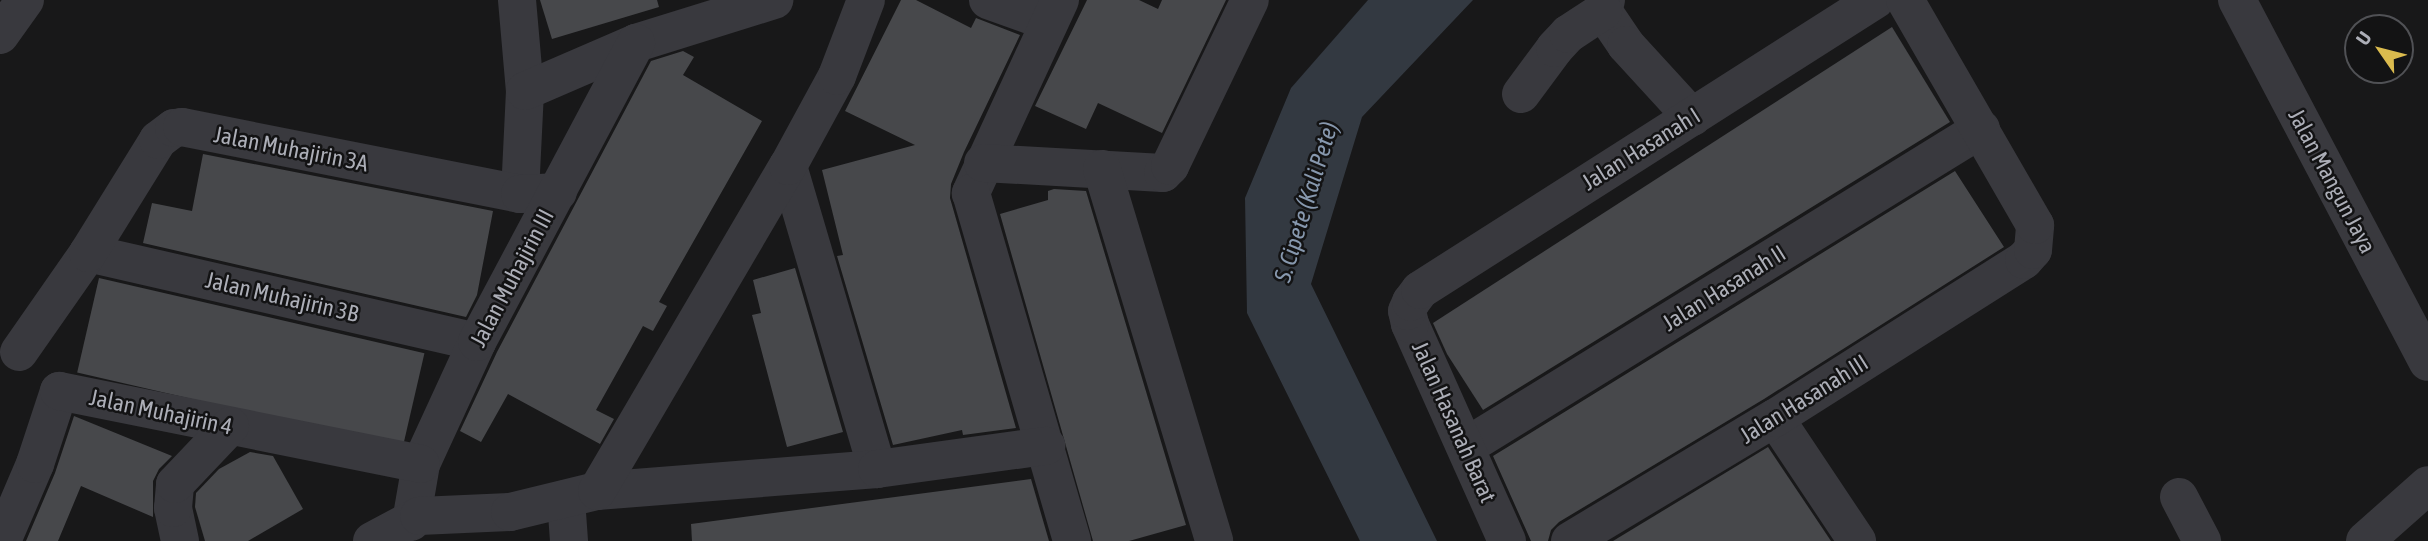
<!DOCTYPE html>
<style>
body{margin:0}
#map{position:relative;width:2428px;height:541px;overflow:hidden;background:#181819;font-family:"Asap Condensed",sans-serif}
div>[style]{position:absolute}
.water>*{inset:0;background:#333941}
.building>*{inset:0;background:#47484b;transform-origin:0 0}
.minor>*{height:38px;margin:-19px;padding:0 19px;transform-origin:19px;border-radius:19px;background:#39393e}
span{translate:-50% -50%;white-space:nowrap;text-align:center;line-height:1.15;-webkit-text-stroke:5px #131314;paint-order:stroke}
.street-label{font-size:23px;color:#acaeb7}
.water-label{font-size:24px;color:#8798ae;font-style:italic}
.north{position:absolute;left:2344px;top:14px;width:70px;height:70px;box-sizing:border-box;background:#131314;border:2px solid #505155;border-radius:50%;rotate:305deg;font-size:19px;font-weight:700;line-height:28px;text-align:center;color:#acaeb7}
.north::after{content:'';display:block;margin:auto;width:24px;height:32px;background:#dbbb4e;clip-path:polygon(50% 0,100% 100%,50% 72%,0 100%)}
</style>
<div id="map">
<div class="water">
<i style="clip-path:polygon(1368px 0,1473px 0,1362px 117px,1311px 284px,1437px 541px,1360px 541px,1247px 313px,1245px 198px,1291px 88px)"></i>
</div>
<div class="building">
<i style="clip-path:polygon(540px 0,657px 0,659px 7px,552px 39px)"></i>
<i style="clip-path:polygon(901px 0,916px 0,971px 28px,976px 18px,1020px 35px,964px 152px,951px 184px,950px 198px,1016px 428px,963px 435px,962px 430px,893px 445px,837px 256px,843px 255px,822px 170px,915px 145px,845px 111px)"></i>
<i style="clip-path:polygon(1087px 0,1139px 0,1158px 9px,1162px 0,1226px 0,1162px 133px,1098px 103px,1086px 129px,1035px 106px)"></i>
<i style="clip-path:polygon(1892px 27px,1950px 122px,1483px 410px,1447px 354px,1433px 323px)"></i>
<i style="clip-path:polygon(683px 51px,694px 57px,683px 75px,762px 121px,659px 302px,667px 306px,653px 331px,643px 326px,596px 410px,614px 419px,600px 444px,508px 394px,481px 442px,460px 431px,497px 352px,651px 61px)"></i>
<i style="clip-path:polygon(203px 154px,493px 211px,477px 295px,466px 317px,143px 243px,152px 203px,192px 211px)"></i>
<i style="clip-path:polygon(1955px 171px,2004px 247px,1764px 399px,1559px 522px,1551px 530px,1548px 541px,1531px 541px,1493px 456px)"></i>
<i style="clip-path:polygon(1054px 189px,1086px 191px,1186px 525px,1129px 541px,1093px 541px,1000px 214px,1048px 200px,1048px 191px)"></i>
<i style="clip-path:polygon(795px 268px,843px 432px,787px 447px,752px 315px,761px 313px,753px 280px)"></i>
<i style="left:99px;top:278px;width:334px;height:97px;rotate:13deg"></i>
<i style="clip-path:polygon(74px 416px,172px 456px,159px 469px,153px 481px,153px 517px,81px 486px,58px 541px,26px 541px,55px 473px)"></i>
<i style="clip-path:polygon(1768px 447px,1831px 541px,1613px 541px)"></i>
<i style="clip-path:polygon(250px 452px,273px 456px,303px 509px,248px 541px,205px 541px,195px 507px,196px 493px,219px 469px)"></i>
<i style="clip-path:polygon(1031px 479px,1049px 541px,692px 541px,691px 524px)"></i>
</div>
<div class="minor">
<i style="left:517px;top:0;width:91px;rotate:85deg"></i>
<i style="left:525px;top:91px;width:103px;rotate:92.8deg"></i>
<i style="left:988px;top:0;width:65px;rotate:19.8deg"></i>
<i style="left:1060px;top:0;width:213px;rotate:114.8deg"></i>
<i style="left:971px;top:193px;width:362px;rotate:73.8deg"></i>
<i style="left:1606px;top:0;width:11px;rotate:105deg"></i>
<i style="left:1603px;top:11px;width:41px;rotate:55.9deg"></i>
<i style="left:1626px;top:45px;width:98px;rotate:47.5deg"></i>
<i style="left:2237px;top:0;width:409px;rotate:62.2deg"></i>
<i style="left:0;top:35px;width:43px;rotate:-54.5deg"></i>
<i style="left:525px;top:91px;width:121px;rotate:-23.4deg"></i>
<i style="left:636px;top:43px;width:145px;rotate:-17.3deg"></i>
<i style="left:1521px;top:94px;width:57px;rotate:-53.5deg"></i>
<i style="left:1555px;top:48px;width:19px;rotate:-47deg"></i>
<i style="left:1568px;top:34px;width:42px;rotate:-33.3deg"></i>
<i style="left:983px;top:163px;width:180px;rotate:3.2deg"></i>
<i style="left:1163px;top:173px;width:10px;rotate:-45deg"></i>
<i style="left:1170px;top:166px;width:184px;rotate:-64.3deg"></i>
<i style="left:788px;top:166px;width:316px;rotate:73.6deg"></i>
<i style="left:1102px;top:169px;width:388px;rotate:73.2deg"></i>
<i style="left:88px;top:253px;width:399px;rotate:12.9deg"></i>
<i style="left:19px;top:352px;width:121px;rotate:-55.1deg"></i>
<i style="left:88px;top:253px;width:133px;rotate:-58.2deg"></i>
<i style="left:158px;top:140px;width:20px;rotate:-37deg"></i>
<i style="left:174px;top:128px;width:8px;rotate:-7deg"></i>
<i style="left:182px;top:127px;width:345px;rotate:11.2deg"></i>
<i style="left:520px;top:194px;width:38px;rotate:-3deg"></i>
<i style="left:1775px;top:418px;width:148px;rotate:56.3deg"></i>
<i style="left:1467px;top:446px;width:604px;rotate:-31.66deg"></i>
<i style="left:597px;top:491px;width:281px;rotate:-4.5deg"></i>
<i style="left:877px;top:469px;width:171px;rotate:-7.8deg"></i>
<i style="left:2179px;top:497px;width:50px;rotate:62.4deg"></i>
<i style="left:566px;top:499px;width:42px;rotate:85.9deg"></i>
<i style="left:411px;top:522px;width:59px;rotate:-80.2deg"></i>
<i style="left:421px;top:464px;width:134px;rotate:-65.3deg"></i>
<i style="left:477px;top:342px;width:339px;rotate:-62deg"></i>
<i style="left:2px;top:541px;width:84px;rotate:-66.8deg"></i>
<i style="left:35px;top:464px;width:77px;rotate:-71.8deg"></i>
<i style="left:59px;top:391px;width:369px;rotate:11.4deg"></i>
<i style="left:180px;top:541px;width:34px;rotate:-102deg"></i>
<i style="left:173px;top:508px;width:24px;rotate:-85deg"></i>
<i style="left:175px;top:484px;width:80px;rotate:-46.5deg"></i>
<i style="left:372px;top:541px;width:53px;rotate:-28deg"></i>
<i style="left:419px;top:516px;width:91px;rotate:-2.5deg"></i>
<i style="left:510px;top:512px;width:89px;rotate:-13.6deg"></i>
<i style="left:597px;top:491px;width:377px;rotate:-59.6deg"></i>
<i style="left:788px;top:166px;width:102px;rotate:-61.4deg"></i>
<i style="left:837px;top:76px;width:81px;rotate:-69.1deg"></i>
<i style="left:1507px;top:541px;width:238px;rotate:-114.1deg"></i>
<i style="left:1410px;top:324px;width:13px;rotate:-103deg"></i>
<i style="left:1407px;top:311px;width:10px;rotate:-66deg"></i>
<i style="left:1411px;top:302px;width:15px;rotate:-53deg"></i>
<i style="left:1420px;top:290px;width:540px;rotate:-32.51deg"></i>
<i style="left:1570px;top:541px;width:239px;rotate:-31deg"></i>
<i style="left:1775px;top:418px;width:295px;rotate:-32.4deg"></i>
<i style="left:2024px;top:260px;width:13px;rotate:-48deg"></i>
<i style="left:2033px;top:250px;width:25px;rotate:-85deg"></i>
<i style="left:2035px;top:225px;width:260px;rotate:-120deg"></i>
<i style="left:2365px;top:541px;width:84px;rotate:-41.6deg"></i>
</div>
<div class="street-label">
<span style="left:291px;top:149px;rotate:11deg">Jalan Muhajirin 3A</span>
<span style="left:1641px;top:149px;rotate:-32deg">Jalan Hasanah I</span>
<span style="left:2332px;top:181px;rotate:62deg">Jalan Mangun Jaya</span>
<span style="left:512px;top:278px;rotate:-62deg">Jalan Muhajirin III</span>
<span style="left:1724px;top:288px;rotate:-32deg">Jalan Hasanah II</span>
<span style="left:282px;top:297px;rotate:13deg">Jalan Muhajirin 3B</span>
<span style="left:1804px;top:399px;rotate:-32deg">Jalan Hasanah III</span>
<span style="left:161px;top:412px;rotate:12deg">Jalan Muhajirin 4</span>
<span style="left:1454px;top:422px;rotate:66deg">Jalan Hasanah Barat</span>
</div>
<div class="water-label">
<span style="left:1306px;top:202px;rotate:-73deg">S. Cipete (Kali Pete)</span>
</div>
<div class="north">U</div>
</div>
